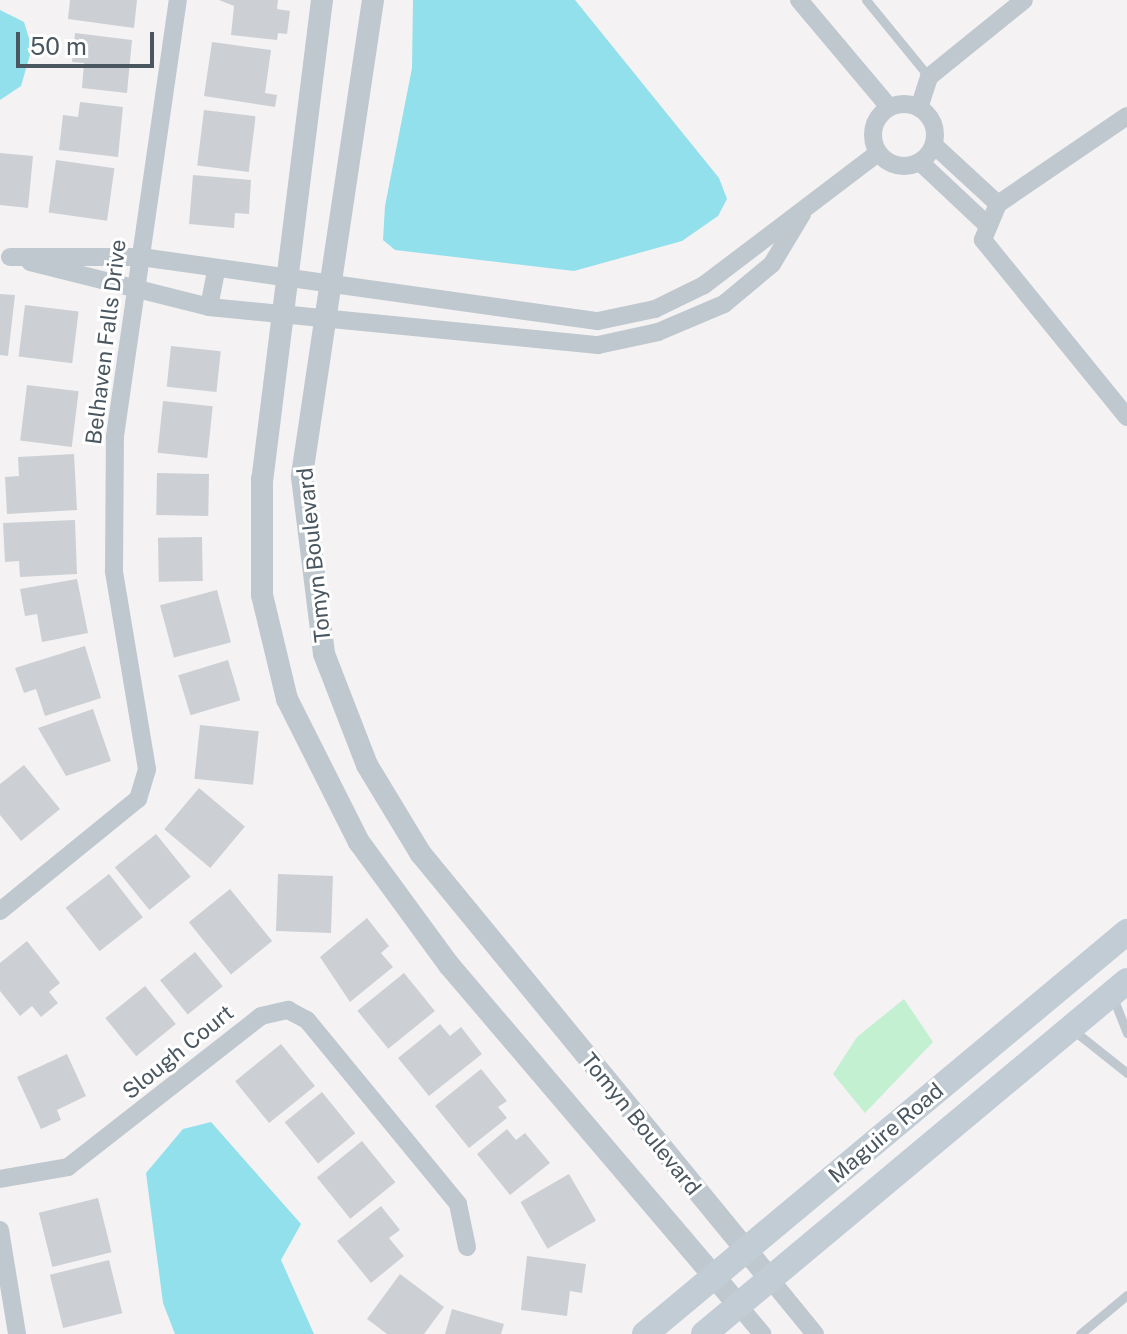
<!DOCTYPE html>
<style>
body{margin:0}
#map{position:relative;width:1127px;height:1334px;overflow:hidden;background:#f4f2f3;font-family:"Public Sans",sans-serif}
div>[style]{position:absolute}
.green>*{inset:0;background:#c3f0d1}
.water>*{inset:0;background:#91e0ec}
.building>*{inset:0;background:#ccd0d4;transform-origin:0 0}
.service>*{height:9px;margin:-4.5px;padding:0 4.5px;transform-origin:4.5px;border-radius:4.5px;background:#bec8ce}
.minor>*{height:18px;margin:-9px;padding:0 9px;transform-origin:9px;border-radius:9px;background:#bec8ce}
.minor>.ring{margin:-9px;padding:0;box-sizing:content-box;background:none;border:18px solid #bec8ce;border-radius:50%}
.tertiary>*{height:22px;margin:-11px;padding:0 11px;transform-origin:11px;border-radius:11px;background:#bec8ce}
.secondary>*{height:26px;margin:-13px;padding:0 13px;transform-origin:13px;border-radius:13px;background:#c1ccd5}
span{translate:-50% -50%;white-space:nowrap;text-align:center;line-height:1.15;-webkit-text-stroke:6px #fff;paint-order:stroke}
.street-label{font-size:22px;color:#4a5760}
.scale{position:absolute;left:16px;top:32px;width:138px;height:36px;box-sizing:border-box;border:4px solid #4a5760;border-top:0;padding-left:10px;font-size:24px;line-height:28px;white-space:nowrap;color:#4a5760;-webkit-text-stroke:6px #fff;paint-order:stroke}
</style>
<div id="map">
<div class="green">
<i style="clip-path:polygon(904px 999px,933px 1042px,865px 1113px,833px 1074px,857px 1037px)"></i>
</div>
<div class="water">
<i style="clip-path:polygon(413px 0,575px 0,719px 178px,727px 199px,718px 216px,682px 241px,574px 271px,395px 250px,383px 240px,385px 206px,412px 68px)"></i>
<i style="clip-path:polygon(0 10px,24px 22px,32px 48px,21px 86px,0 100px)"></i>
<i style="clip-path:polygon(211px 1122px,301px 1224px,281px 1260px,314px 1334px,175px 1334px,163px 1303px,146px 1173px,183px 1129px)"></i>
</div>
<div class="building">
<i style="clip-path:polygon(70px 0,137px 0,134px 28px,68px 19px)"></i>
<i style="clip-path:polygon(219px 0,278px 0,277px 9px,290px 11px,287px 34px,278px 33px,277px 40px,231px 35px,234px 6px)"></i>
<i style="clip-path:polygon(75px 33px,132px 40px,127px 93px,82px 88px,84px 63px,72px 62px)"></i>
<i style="clip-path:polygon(212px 42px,271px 50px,265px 93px,277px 95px,275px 107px,204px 96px)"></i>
<i style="clip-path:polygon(80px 102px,123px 107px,118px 157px,59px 150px,63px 115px,78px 117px)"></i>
<i style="left:204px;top:110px;width:52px;height:56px;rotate:7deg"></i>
<i style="clip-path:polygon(0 153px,33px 156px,28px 208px,0 205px)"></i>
<i style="left:56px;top:160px;width:59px;height:53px;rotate:8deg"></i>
<i style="clip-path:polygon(193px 175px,251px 180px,249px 214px,235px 213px,234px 228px,189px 224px)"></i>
<i style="clip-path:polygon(0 294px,15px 295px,8px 356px,0 355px)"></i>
<i style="left:25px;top:305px;width:54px;height:52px;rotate:7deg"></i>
<i style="left:171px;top:346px;width:50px;height:41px;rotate:6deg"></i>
<i style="left:27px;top:385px;width:52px;height:56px;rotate:7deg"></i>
<i style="left:163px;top:401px;width:50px;height:52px;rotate:6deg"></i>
<i style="clip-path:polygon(74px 454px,77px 510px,7px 514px,5px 477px,19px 476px,18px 457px)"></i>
<i style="left:157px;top:473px;width:52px;height:42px;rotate:1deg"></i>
<i style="clip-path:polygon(75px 520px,77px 574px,20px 577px,19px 561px,5px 562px,3px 523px)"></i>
<i style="left:202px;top:537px;width:44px;height:44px;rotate:89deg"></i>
<i style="clip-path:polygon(77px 579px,88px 633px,42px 642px,37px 614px,25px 616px,20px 589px)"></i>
<i style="left:217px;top:590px;width:54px;height:59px;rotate:75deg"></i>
<i style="clip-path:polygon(85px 646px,101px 698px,45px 716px,36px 689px,24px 693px,15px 668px)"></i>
<i style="left:228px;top:660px;width:42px;height:52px;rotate:73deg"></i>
<i style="clip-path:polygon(93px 709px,111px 761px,66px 776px,38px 728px)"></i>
<i style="left:200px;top:725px;width:59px;height:54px;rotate:6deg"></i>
<i style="clip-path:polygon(24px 765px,60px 809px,21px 841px,0 815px,0 784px)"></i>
<i style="left:199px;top:788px;width:60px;height:54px;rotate:40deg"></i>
<i style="left:156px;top:834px;width:55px;height:53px;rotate:51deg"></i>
<i style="left:109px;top:874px;width:55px;height:55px;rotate:52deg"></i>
<i style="left:278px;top:874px;width:55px;height:57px;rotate:2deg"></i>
<i style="left:230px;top:889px;width:67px;height:53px;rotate:51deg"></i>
<i style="clip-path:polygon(367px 918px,389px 946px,381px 953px,393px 967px,350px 1002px,320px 957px)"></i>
<i style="clip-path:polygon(27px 941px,60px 983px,49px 992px,58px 1003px,41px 1017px,32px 1006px,20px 1016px,0 991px,0 963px)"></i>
<i style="left:195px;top:952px;width:44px;height:45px;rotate:51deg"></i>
<i style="left:404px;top:973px;width:49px;height:60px;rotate:51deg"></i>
<i style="left:145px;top:986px;width:49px;height:51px;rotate:51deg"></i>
<i style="clip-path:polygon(440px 1024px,450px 1036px,461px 1027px,482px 1054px,429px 1096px,398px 1058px)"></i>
<i style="left:281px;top:1044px;width:54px;height:59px;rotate:51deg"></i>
<i style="clip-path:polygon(67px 1054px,86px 1096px,57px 1110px,61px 1120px,41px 1129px,17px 1077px)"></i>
<i style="clip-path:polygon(481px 1069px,507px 1101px,498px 1107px,507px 1118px,469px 1148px,435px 1106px)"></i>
<i style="left:322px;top:1092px;width:53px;height:48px;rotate:51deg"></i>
<i style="clip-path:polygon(507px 1129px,516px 1140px,525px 1133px,550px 1163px,510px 1195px,477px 1154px)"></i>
<i style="left:362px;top:1141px;width:53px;height:58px;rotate:51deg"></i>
<i style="left:569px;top:1174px;width:54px;height:56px;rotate:60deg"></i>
<i style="left:98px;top:1198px;width:56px;height:61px;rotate:76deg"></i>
<i style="clip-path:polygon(381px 1206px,400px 1230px,389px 1238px,404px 1256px,371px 1283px,337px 1241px)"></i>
<i style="clip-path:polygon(527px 1256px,586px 1264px,582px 1293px,570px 1291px,567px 1316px,521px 1310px)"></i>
<i style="left:109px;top:1260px;width:55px;height:61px;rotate:76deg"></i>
<i style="clip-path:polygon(400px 1274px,444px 1307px,424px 1334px,387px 1334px,367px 1319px)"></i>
<i style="clip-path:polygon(452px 1309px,504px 1324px,501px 1334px,445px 1334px)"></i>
</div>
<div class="service">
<i style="left:866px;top:0;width:99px;rotate:50.7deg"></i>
<i style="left:1112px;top:995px;width:41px;rotate:68.5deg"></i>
<i style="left:1073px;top:1030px;width:69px;rotate:38.5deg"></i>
<i style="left:1080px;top:1334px;width:61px;rotate:-39.7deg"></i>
</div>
<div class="minor">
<i style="left:799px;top:0;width:140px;rotate:49.9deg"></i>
<i class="ring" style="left:873px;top:104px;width:44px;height:44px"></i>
<i style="left:919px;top:108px;width:33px;rotate:-72deg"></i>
<i style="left:929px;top:77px;width:122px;rotate:-39deg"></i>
<i style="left:1127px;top:116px;width:156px;rotate:145.7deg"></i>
<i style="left:998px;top:204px;width:39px;rotate:113deg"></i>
<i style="left:983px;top:240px;width:228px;rotate:50.9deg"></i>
<i style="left:934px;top:145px;width:87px;rotate:42.7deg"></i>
<i style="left:920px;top:162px;width:89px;rotate:43.2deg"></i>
<i style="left:10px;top:257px;width:131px"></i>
<i style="left:141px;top:257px;width:461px;rotate:8deg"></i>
<i style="left:598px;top:321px;width:58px;rotate:-11.9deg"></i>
<i style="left:655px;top:309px;width:55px;rotate:-26.1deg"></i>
<i style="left:704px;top:285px;width:218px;rotate:-37.2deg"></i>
<i style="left:30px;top:262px;width:185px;rotate:14.1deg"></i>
<i style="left:209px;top:307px;width:391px;rotate:5.6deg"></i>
<i style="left:598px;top:345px;width:61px;rotate:-12.2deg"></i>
<i style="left:658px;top:332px;width:72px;rotate:-23deg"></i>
<i style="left:724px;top:304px;width:62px;rotate:-39.8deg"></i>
<i style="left:772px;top:264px;width:58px;rotate:-59deg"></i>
<i style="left:209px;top:307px;width:38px;rotate:-79deg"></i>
<i style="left:0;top:911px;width:178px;rotate:-39.1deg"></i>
<i style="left:138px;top:799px;width:31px;rotate:-73deg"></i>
<i style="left:147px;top:769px;width:201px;rotate:-99.5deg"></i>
<i style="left:114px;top:571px;width:135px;rotate:-89.6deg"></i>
<i style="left:115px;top:436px;width:441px;rotate:-81.8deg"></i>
<i style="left:0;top:1179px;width:69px;rotate:-10deg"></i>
<i style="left:68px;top:1167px;width:245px;rotate:-38deg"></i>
<i style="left:261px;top:1016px;width:28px;rotate:-13deg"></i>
<i style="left:288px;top:1010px;width:21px;rotate:28deg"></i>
<i style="left:307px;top:1020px;width:238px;rotate:50.6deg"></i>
<i style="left:458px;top:1204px;width:44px;rotate:78.2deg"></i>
<i style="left:0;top:1230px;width:105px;rotate:80.7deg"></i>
<i style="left:770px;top:1279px;width:71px;rotate:50.7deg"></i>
<i style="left:738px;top:1305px;width:38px;rotate:50deg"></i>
</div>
<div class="tertiary">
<i style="left:322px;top:0;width:483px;rotate:97.1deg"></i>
<i style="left:262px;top:479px;width:116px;rotate:90deg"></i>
<i style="left:262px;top:595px;width:107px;rotate:76.5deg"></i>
<i style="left:287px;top:699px;width:160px;rotate:63.3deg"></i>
<i style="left:359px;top:842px;width:152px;rotate:53.8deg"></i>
<i style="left:449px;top:965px;width:446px;rotate:49.6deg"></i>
<i style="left:373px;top:0;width:482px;rotate:98.5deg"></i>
<i style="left:302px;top:477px;width:178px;rotate:82.9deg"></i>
<i style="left:324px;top:654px;width:119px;rotate:68.8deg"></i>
<i style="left:367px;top:765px;width:104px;rotate:58.8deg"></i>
<i style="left:421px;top:854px;width:550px;rotate:50.61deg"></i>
</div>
<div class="secondary">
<i style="left:645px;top:1334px;width:628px;rotate:-39.83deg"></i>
<i style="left:704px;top:1334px;width:551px;rotate:-39.85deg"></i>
</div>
<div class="street-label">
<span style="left:106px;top:342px;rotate:-83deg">Belhaven Falls Drive</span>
<span style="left:314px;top:555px;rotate:-96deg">Tomyn Boulevard</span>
<span style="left:178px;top:1052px;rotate:-39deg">Slough Court</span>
<span style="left:641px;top:1124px;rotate:51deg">Tomyn Boulevard</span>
<span style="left:886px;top:1133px;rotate:-40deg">Maguire Road</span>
</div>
<div class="scale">50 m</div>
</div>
